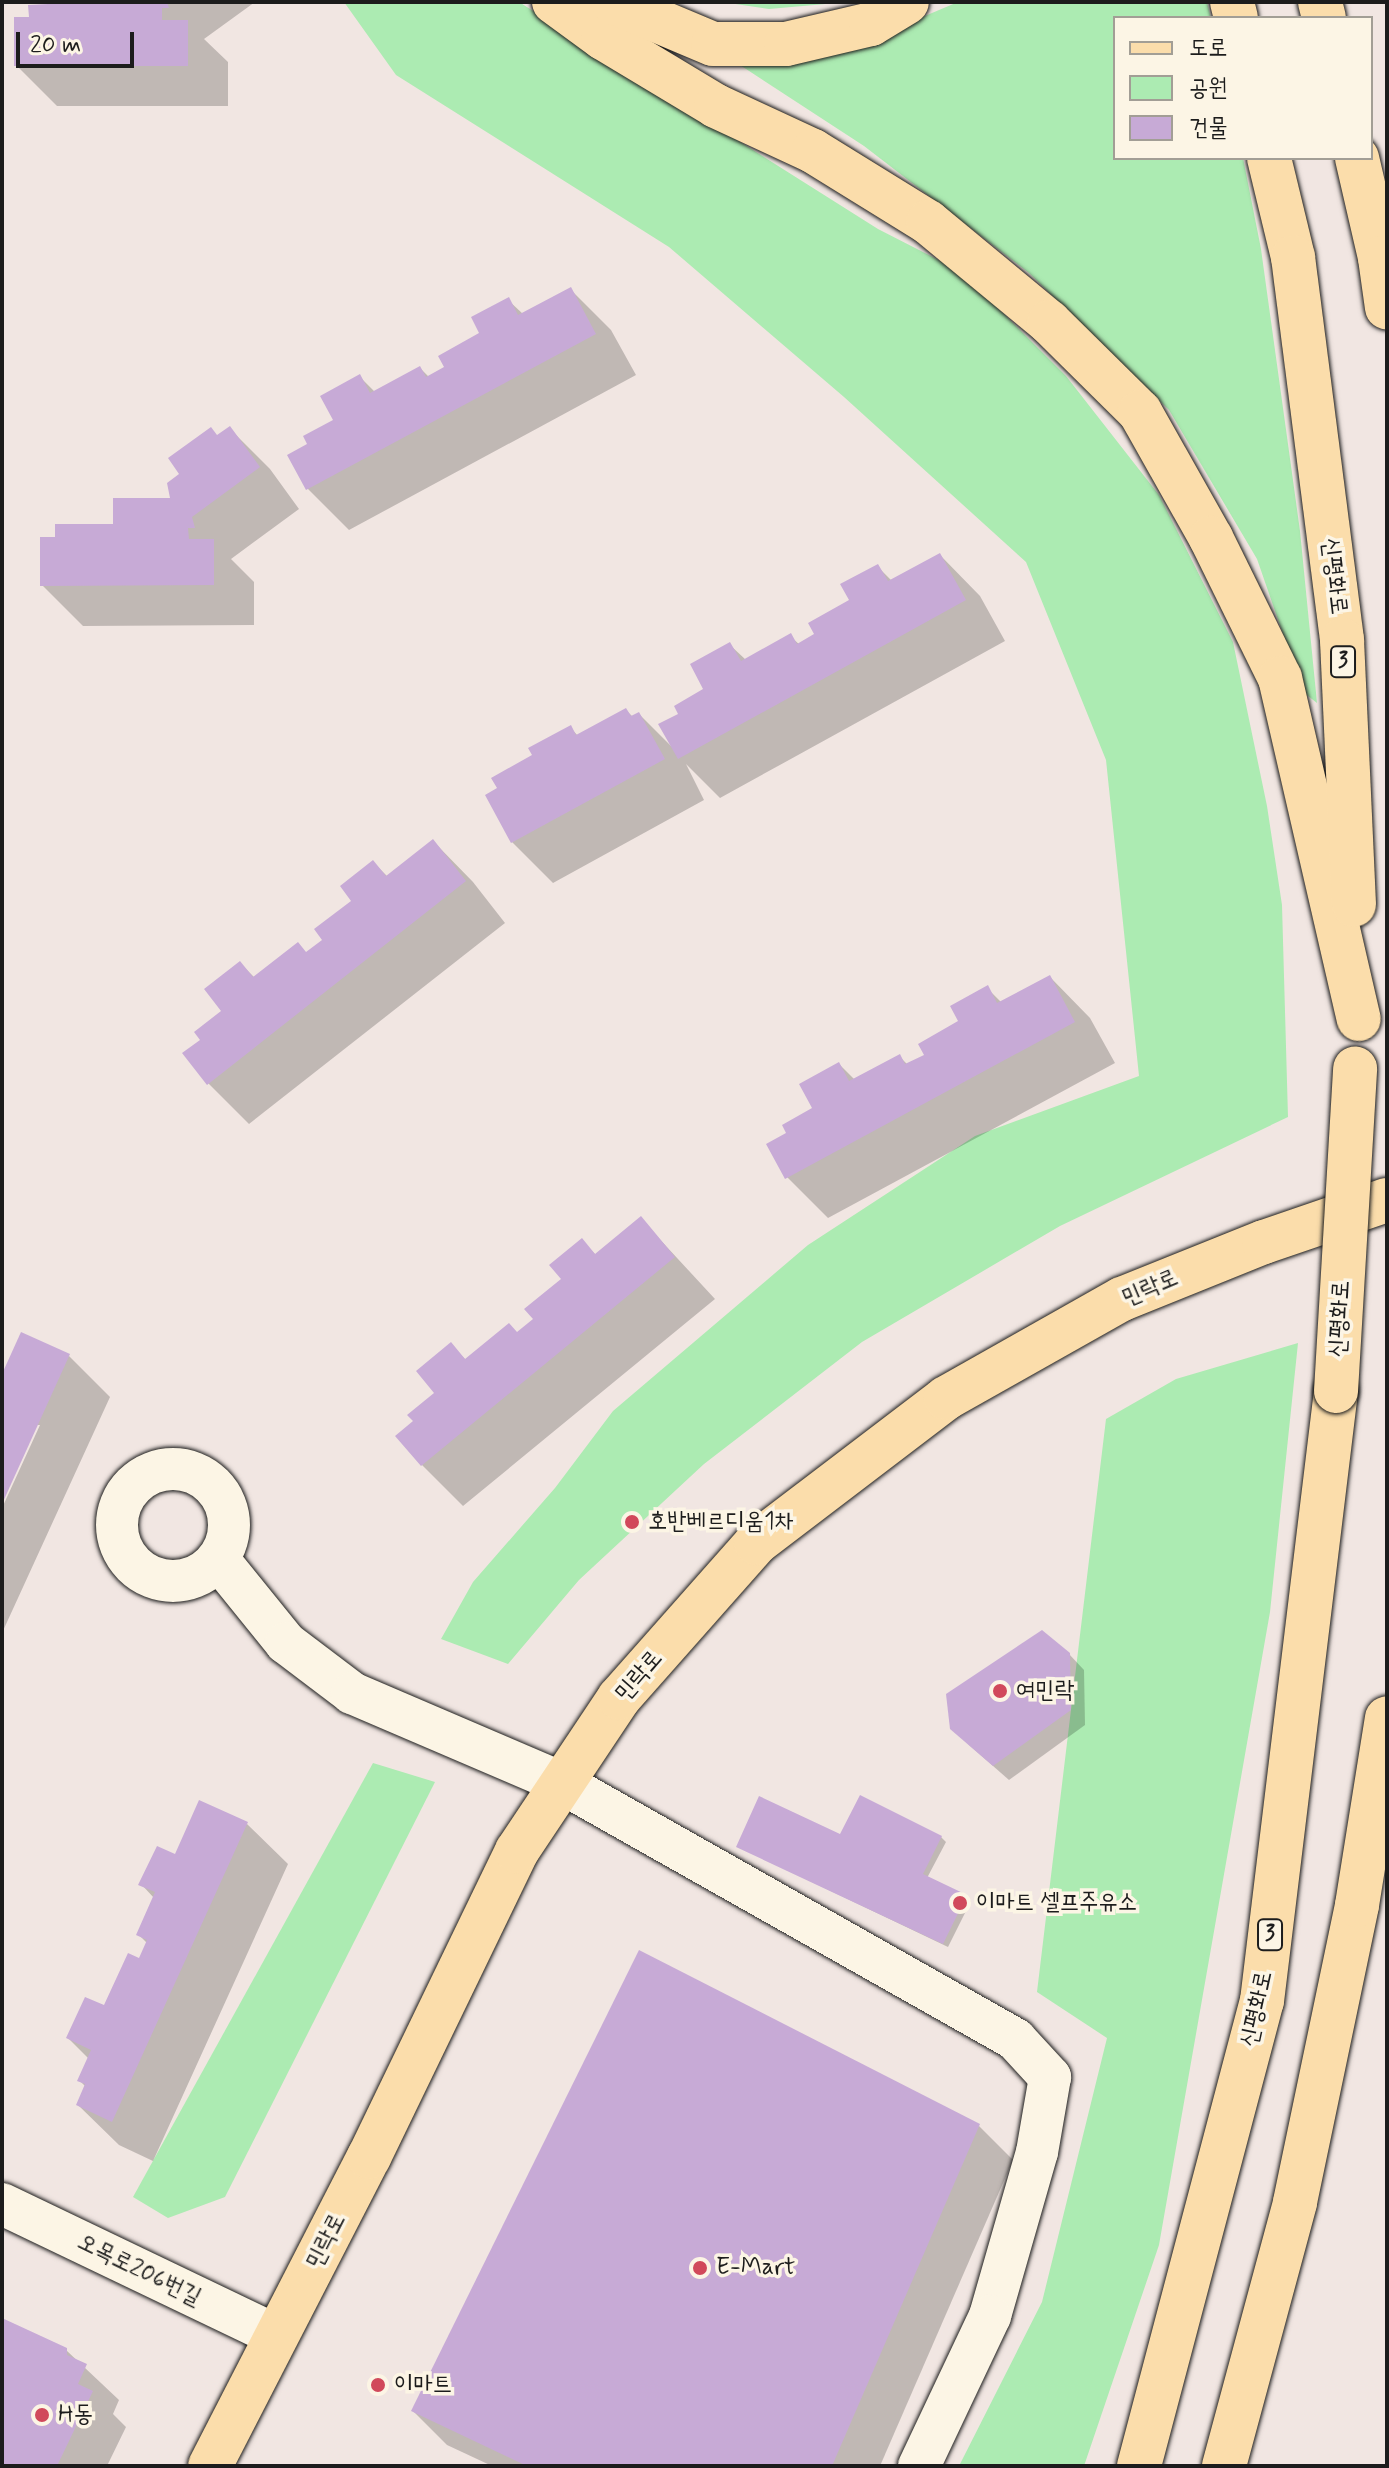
<!DOCTYPE html>
<meta charset="utf-8">
<style>
body{margin:0}
#map{position:relative;width:1389px;height:2468px;overflow:hidden;background:#f1e6e2;font-family:Mynerve,"Poor Story",sans-serif}
div>[style]{position:absolute}
.green>*{inset:0;background:#acebb2}
.shadow>*{inset:0;background:#0003}
.building>*{inset:0;background:#c7aad6}
.roads{filter:drop-shadow(0 0 2px #1c1c1c) drop-shadow(0 0 2px #1c1c1c)}
.minor>*{height:42px;margin:-21px;padding:0 21px;transform-origin:21px;border-radius:21px;background:#fcf5e5}
.minor>.ring{margin:-21px;padding:0;box-sizing:content-box;background:none;border:42px solid #fcf5e5;border-radius:50%}
.major>*{height:44px;margin:-22px;padding:0 22px;transform-origin:22px;border-radius:22px;background:#fbddab}
.highway>*{height:44px;margin:-22px;padding:0 22px;transform-origin:22px;border-radius:22px;background:#fbddab}
.bridges{filter:drop-shadow(0 0 2px #1c1c1c) drop-shadow(0 0 2px #1c1c1c)}
.highway-bridge>*{height:44px;margin:-22px;padding:0 22px;transform-origin:22px;border-radius:22px;background:#fbddab}
.dots>*{width:22px;height:22px;translate:-50% -50%;box-sizing:border-box;border:4px solid #fcf5e5;border-radius:50%}
span{translate:-50% -50%;white-space:nowrap;text-align:center;line-height:1.15;-webkit-text-stroke:7px #fcf5e5;paint-order:stroke}
.shield-label span{padding:2px 6px;background:#fcf5e5;border:2px solid;border-radius:6px;-webkit-text-stroke-width:0}
.shield-label{font-size:22px;color:#1c1c1c;font-weight:700}
.street-label{font-size:24px;color:#1c1c1c}
.poi-label{font-size:24px;color:#1c1c1c}
.left{translate:0 -50%;text-align:left}
.frame{position:absolute;inset:0;border:4px solid #1c1c1c;pointer-events:none}
.legend{position:absolute;left:1113px;top:16px;width:260px;height:144px;box-sizing:border-box;background:#fcf5e5;border:2px solid #a29e95;margin:0;padding:10px 14px;list-style:none;font-size:24px;color:#1c1c1c}
.legend li{display:flex;align-items:center;gap:16px;height:40px}
.legend b{width:40px;border:2px solid #a29e95}
.scale{position:absolute;left:16px;top:32px;width:118px;height:36px;box-sizing:border-box;border:4px solid #1c1c1c;border-top:0;padding-left:10px;font-size:24px;line-height:28px;white-space:nowrap;color:#1c1c1c;-webkit-text-stroke:6px #fcf5e5;paint-order:stroke}
</style>
<div id="map">
<div class="green">
<i style="clip-path:polygon(344px 2px,519px 2px,878px 229px,962px 272px,1066px 376px,1159px 495px,1233px 642px,1267px 806px,1282px 905px,1288px 1117px,1060px 1226px,862px 1342px,704px 1464px,579px 1580px,508px 1664px,441px 1639px,473px 1582px,555px 1488px,613px 1411px,808px 1245px,975px 1136px,1139px 1076px,1106px 760px,1026px 562px,844px 397px,669px 247px,396px 75px)"></i>
<i style="clip-path:polygon(722px 2px,848px 2px,769px 9px)"></i>
<i style="clip-path:polygon(958px 2px,1207px 2px,1211px 18px,1115px 18px,1115px 158px,1243px 158px,1261px 249px,1300px 531px,1317px 703px,1303px 692px,1257px 559px,1169px 410px,1029px 273px,864px 146px,717px 50px,868px 40px)"></i>
<i style="clip-path:polygon(1298px 1343px,1270px 1612px,1159px 2245px,1084px 2466px,959px 2466px,1042px 2302px,1107px 2038px,1037px 1992px,1106px 1419px,1176px 1379px)"></i>
<i style="clip-path:polygon(373px 1763px,435px 1782px,225px 2197px,168px 2218px,133px 2197px)"></i>
</div>
<div class="shadow">
<i style="clip-path:polygon(89px 2px,255px 2px,204px 39px,228px 62px,228px 106px,57px 106px,16px 65px,31px 19px)"></i>
<i style="clip-path:polygon(570px 289px,611px 330px,636px 375px,349px 530px,308px 489px,290px 456px,309px 445px,336px 421px,360px 377px,375px 392px,420px 368px,429px 377px,447px 367px,482px 334px,508px 300px,523px 314px)"></i>
<i style="clip-path:polygon(229px 428px,270px 469px,299px 509px,231px 559px,254px 582px,254px 625px,83px 626px,42px 585px,57px 539px,115px 526px,173px 500px,218px 437px)"></i>
<i style="clip-path:polygon(940px 555px,980px 596px,1005px 641px,720px 798px,686px 764px,704px 800px,553px 883px,512px 842px,500px 789px,570px 727px,578px 736px,626px 710px,633px 717px,639px 714px,673px 748px,681px 715px,706px 690px,730px 645px,746px 660px,790px 636px,800px 645px,817px 635px,852px 601px,878px 567px,892px 581px)"></i>
<i style="clip-path:polygon(433px 841px,473px 882px,505px 923px,249px 1124px,208px 1083px,224px 1011px,240px 963px,255px 978px,307px 954px,325px 940px,354px 901px,373px 862px,388px 877px)"></i>
<i style="clip-path:polygon(1050px 977px,1090px 1018px,1115px 1063px,828px 1218px,787px 1177px,815px 1109px,839px 1064px,855px 1080px,899px 1056px,908px 1065px,926px 1056px,961px 1022px,987px 988px,1002px 1003px)"></i>
<i style="clip-path:polygon(641px 1219px,715px 1299px,463px 1506px,422px 1465px,416px 1422px,436px 1393px,451px 1345px,466px 1360px,517px 1334px,536px 1319px,563px 1280px,582px 1241px,596px 1255px)"></i>
<i style="clip-path:polygon(69px 1356px,110px 1397px,2px 1633px,2px 1508px,40px 1425px,36px 1425px,2px 1499px,2px 1379px)"></i>
<i style="clip-path:polygon(1069px 1654px,1084px 1670px,1085px 1725px,1009px 1780px,968px 1744px)"></i>
<i style="clip-path:polygon(247px 1824px,288px 1864px,153px 2161px,119px 2145px,78px 2105px,86px 2087px,79px 2080px,89px 2059px,68px 2038px,105px 2007px,140px 1961px,148px 1944px,138px 1934px,154px 1898px,141px 1884px,176px 1857px)"></i>
<i style="clip-path:polygon(841px 1836px,941px 1837px,946px 1842px,927px 1878px,971px 1901px,948px 1947px,739px 1847px)"></i>
<i style="clip-path:polygon(979px 2126px,1013px 2160px,880px 2466px,492px 2466px,447px 2445px,413px 2411px)"></i>
<i style="clip-path:polygon(2px 2320px,66px 2350px,119px 2400px,113px 2414px,126px 2427px,107px 2466px,2px 2466px)"></i>
</div>
<div class="building">
<i style="clip-path:polygon(87px 2px,167px 2px,169px 8px,162px 8px,162px 20px,188px 20px,188px 66px,14px 66px,14px 17px,29px 17px,28px 5px)"></i>
<i style="clip-path:polygon(571px 287px,596px 334px,306px 490px,287px 455px,307px 444px,303px 436px,333px 420px,320px 396px,360px 374px,370px 393px,420px 366px,426px 377px,444px 367px,438px 356px,479px 333px,471px 317px,509px 297px,518px 315px)"></i>
<i style="clip-path:polygon(230px 426px,260px 467px,192px 517px,195px 528px,188px 528px,189px 539px,214px 539px,214px 585px,40px 586px,40px 537px,55px 537px,55px 524px,113px 524px,113px 498px,170px 498px,167px 483px,179px 474px,168px 458px,211px 427px,217px 435px)"></i>
<i style="clip-path:polygon(940px 553px,966px 600px,678px 759px,658px 724px,678px 714px,674px 706px,703px 689px,690px 664px,730px 642px,741px 661px,791px 633px,797px 644px,814px 634px,808px 623px,849px 600px,840px 584px,878px 564px,888px 581px)"></i>
<i style="clip-path:polygon(626px 708px,631px 716px,639px 712px,665px 759px,511px 843px,485px 795px,497px 788px,491px 778px,532px 755px,528px 748px,571px 725px,576px 735px)"></i>
<i style="clip-path:polygon(433px 839px,466px 881px,207px 1085px,182px 1053px,200px 1040px,194px 1032px,221px 1011px,204px 989px,240px 961px,253px 977px,298px 942px,306px 952px,322px 940px,314px 929px,351px 901px,340px 886px,373px 860px,386px 876px)"></i>
<i style="clip-path:polygon(1050px 975px,1075px 1022px,785px 1179px,766px 1144px,786px 1133px,782px 1125px,812px 1108px,799px 1084px,839px 1062px,849px 1081px,900px 1054px,905px 1064px,924px 1055px,918px 1044px,958px 1021px,950px 1006px,988px 985px,997px 1003px)"></i>
<i style="clip-path:polygon(641px 1216px,675px 1257px,421px 1466px,395px 1436px,413px 1421px,407px 1415px,434px 1393px,416px 1371px,451px 1342px,465px 1359px,509px 1323px,517px 1332px,533px 1319px,524px 1309px,561px 1279px,549px 1265px,582px 1238px,595px 1254px)"></i>
<i style="clip-path:polygon(21px 1332px,70px 1354px,2px 1504px,2px 1374px)"></i>
<i style="clip-path:polygon(1042px 1630px,1070px 1653px,1071px 1710px,993px 1766px,950px 1729px,946px 1694px)"></i>
<i style="clip-path:polygon(860px 1795px,942px 1836px,923px 1874px,967px 1895px,943px 1944px,736px 1847px,759px 1796px,840px 1834px)"></i>
<i style="clip-path:polygon(199px 1800px,248px 1822px,112px 2122px,76px 2105px,85px 2084px,77px 2081px,91px 2050px,66px 2038px,85px 1997px,104px 2005px,128px 1953px,139px 1958px,147px 1940px,136px 1935px,155px 1892px,138px 1885px,157px 1846px,175px 1854px)"></i>
<i style="clip-path:polygon(639px 1950px,980px 2124px,832px 2466px,527px 2466px,411px 2411px)"></i>
<i style="clip-path:polygon(2px 2318px,67px 2348px,67px 2355px,87px 2364px,78px 2384px,93px 2391px,57px 2466px,2px 2466px)"></i>
</div>
<div class="roads">
<div class="minor">
<i class="ring" style="left:117px;top:1469px;width:70px;height:70px"></i>
<i style="left:218px;top:1559px;width:108px;rotate:51deg"></i>
<i style="left:286px;top:1643px;width:83px;rotate:37.1deg"></i>
<i style="left:352px;top:1693px;width:226px;rotate:23.2deg"></i>
<i style="left:560px;top:1782px;width:523px;rotate:29.46deg"></i>
<i style="left:1015px;top:2039px;width:52px;rotate:47.4deg"></i>
<i style="left:1050px;top:2077px;width:76px;rotate:99.8deg"></i>
<i style="left:1037px;top:2152px;width:171px;rotate:106deg"></i>
<i style="left:990px;top:2316px;width:166px;rotate:115.3deg"></i>
<i style="left:2px;top:2204px;width:305px;rotate:25.6deg"></i>
</div>
<div class="major">
<i style="left:210px;top:2466px;width:348px;rotate:-62.8deg"></i>
<i style="left:369px;top:2157px;width:340px;rotate:-64.2deg"></i>
<i style="left:517px;top:1851px;width:184px;rotate:-56.3deg"></i>
<i style="left:619px;top:1698px;width:207px;rotate:-48.5deg"></i>
<i style="left:756px;top:1543px;width:239px;rotate:-37.3deg"></i>
<i style="left:946px;top:1398px;width:202px;rotate:-29.4deg"></i>
<i style="left:1122px;top:1299px;width:153px;rotate:-21.9deg"></i>
<i style="left:1264px;top:1242px;width:130px;rotate:-18.9deg"></i>
</div>
<div class="highway">
<i style="left:554px;top:2px;width:61px;rotate:36.3deg"></i>
<i style="left:603px;top:38px;width:132px;rotate:31deg"></i>
<i style="left:716px;top:106px;width:107px;rotate:24.9deg"></i>
<i style="left:813px;top:151px;width:135px;rotate:31.7deg"></i>
<i style="left:928px;top:222px;width:157px;rotate:39.6deg"></i>
<i style="left:1049px;top:322px;width:128px;rotate:44.7deg"></i>
<i style="left:1140px;top:412px;width:145px;rotate:60.6deg"></i>
<i style="left:1211px;top:538px;width:156px;rotate:63.8deg"></i>
<i style="left:1280px;top:678px;width:350px;rotate:77deg"></i>
<i style="left:613px;top:2px;width:108px;rotate:22.8deg"></i>
<i style="left:713px;top:44px;width:73px"></i>
<i style="left:786px;top:44px;width:87px;rotate:-13.2deg"></i>
<i style="left:871px;top:24px;width:42px;rotate:-31.4deg"></i>
<i style="left:1232px;top:2px;width:16px;rotate:76deg"></i>
<i style="left:1320px;top:2px;width:16px;rotate:76deg"></i>
<i style="left:1269px;top:158px;width:102px;rotate:76.4deg"></i>
<i style="left:1293px;top:257px;width:386px;rotate:82.7deg"></i>
<i style="left:1342px;top:640px;width:265px;rotate:87.4deg"></i>
<i style="left:1357px;top:158px;width:103px;rotate:77deg"></i>
<i style="left:1380px;top:258px;width:50px;rotate:82deg"></i>
<i style="left:1139px;top:2466px;width:481px;rotate:-75.2deg"></i>
<i style="left:1262px;top:2001px;width:614px;rotate:-83.08deg"></i>
<i style="left:1224px;top:2466px;width:273px;rotate:-74.9deg"></i>
<i style="left:1295px;top:2202px;width:303px;rotate:-78.2deg"></i>
<i style="left:1357px;top:1905px;width:189px;rotate:-80.9deg"></i>
</div>
</div>
<div class="bridges">
<div class="highway-bridge">
<i style="left:1336px;top:1391px;width:323px;rotate:-86.6deg"></i>
</div>
</div>
<div class="dots">
<i style="left:632px;top:1522px;background:#d1495b"></i>
<i style="left:1000px;top:1691px;background:#d1495b"></i>
<i style="left:960px;top:1903px;background:#d1495b"></i>
<i style="left:700px;top:2268px;background:#d1495b"></i>
<i style="left:378px;top:2385px;background:#d1495b"></i>
<i style="left:42px;top:2415px;background:#d1495b"></i>
</div>
<div class="shield-label">
<span style="left:1343px;top:662px">3</span>
<span style="left:1270px;top:1935px">3</span>
</div>
<div class="street-label">
<span style="left:1334px;top:576px;rotate:83deg">신평화로</span>
<span style="left:1150px;top:1288px;rotate:-23deg">민락로</span>
<span style="left:1340px;top:1319px;rotate:-87deg">신평화로</span>
<span style="left:639px;top:1676px;rotate:-49deg">민락로</span>
<span style="left:1257px;top:2009px;rotate:-78deg">신평화로</span>
<span style="left:326px;top:2241px;rotate:-63deg">민락로</span>
<span style="left:139px;top:2270px;rotate:26deg">오목로206번길</span>
</div>
<div class="poi-label">
<span class="left" style="left:648px;top:1522px">호반베르디움1차</span>
<span class="left" style="left:1016px;top:1691px">여민락</span>
<span class="left" style="left:976px;top:1903px">이마트 셀프주유소</span>
<span class="left" style="left:716px;top:2268px">E-Mart</span>
<span class="left" style="left:394px;top:2385px">이마트</span>
<span class="left" style="left:58px;top:2415px">H동</span>
</div>
<div class="frame"></div>
<ul class="legend">
<li><b style="height:10px;background:#fbddab"></b>도로</li>
<li><b style="height:22px;background:#acebb2"></b>공원</li>
<li><b style="height:22px;background:#c7aad6"></b>건물</li>
</ul>
<div class="scale">20 m</div>
</div>
